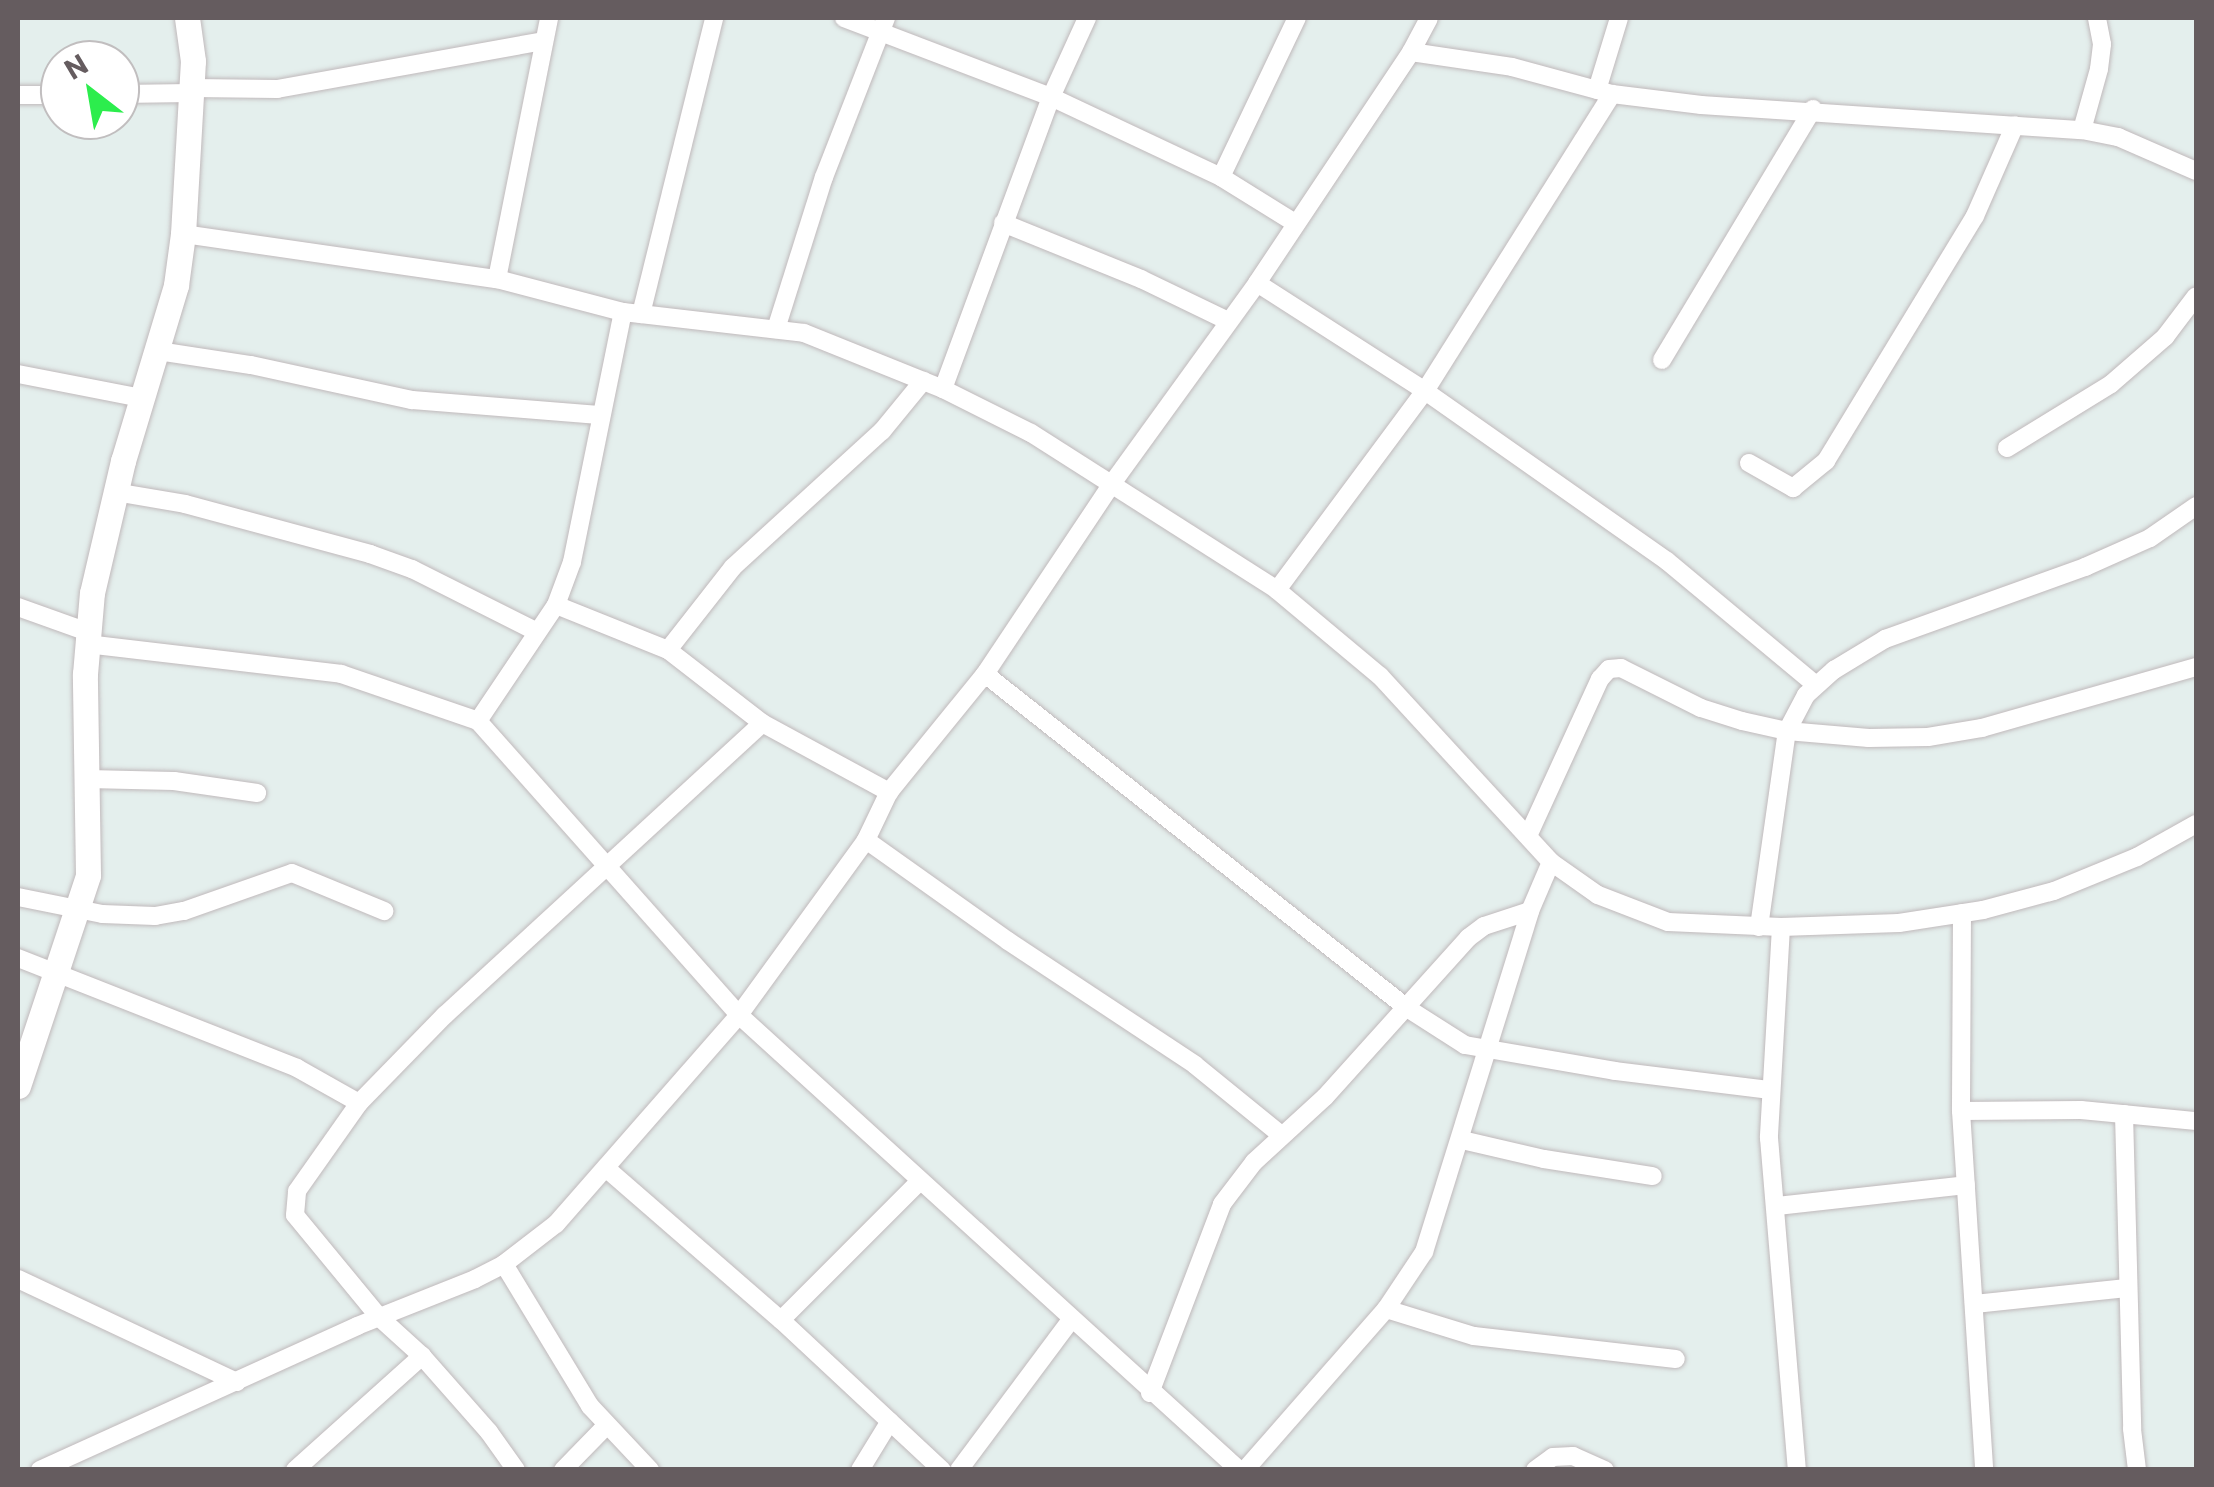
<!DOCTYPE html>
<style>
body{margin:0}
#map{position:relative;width:2214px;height:1487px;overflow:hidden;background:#e4efed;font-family:Commissioner,sans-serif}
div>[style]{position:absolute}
.roads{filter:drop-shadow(0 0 2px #c0b9bb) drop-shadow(0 0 2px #c0b9bb)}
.street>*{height:18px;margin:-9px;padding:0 9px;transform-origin:9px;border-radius:9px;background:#fff}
.secondary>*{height:25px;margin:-12.5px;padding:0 12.5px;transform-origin:12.5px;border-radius:12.5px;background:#fff}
span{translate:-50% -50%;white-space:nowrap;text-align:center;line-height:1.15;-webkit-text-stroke:8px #fff;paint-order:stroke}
.frame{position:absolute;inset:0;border:20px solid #655c5f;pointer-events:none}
.north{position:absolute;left:40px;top:40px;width:100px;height:100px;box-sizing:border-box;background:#fff;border:2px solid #c1bebf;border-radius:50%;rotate:329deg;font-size:28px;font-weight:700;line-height:40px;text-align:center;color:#655c5f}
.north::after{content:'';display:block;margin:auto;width:35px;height:45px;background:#2ced4d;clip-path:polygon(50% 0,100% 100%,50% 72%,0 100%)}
</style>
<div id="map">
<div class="roads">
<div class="street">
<i style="left:844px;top:18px;width:222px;rotate:20.9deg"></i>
<i style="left:1051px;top:97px;width:188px;rotate:25.2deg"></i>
<i style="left:1221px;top:177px;width:87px;rotate:31.9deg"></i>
<i style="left:1411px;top:52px;width:102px;rotate:8.4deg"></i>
<i style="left:1512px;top:67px;width:104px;rotate:15.1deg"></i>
<i style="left:1612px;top:94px;width:90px;rotate:7deg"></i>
<i style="left:1701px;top:105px;width:382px;rotate:3.8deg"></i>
<i style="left:2082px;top:130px;width:37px;rotate:11deg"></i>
<i style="left:2118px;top:137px;width:85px;rotate:23.6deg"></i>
<i style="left:192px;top:88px;width:85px;rotate:0.7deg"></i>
<i style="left:277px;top:89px;width:271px;rotate:-10.2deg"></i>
<i style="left:1597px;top:90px;width:75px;rotate:-73deg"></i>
<i style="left:120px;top:94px;width:71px;rotate:-0.8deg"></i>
<i style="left:18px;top:95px;width:42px"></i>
<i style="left:2082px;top:130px;width:63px;rotate:-74.4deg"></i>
<i style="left:2099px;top:69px;width:25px;rotate:-83deg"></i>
<i style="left:2102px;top:44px;width:26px;rotate:-101deg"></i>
<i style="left:1221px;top:177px;width:176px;rotate:-64.5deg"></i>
<i style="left:1003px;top:223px;width:149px;rotate:22.1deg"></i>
<i style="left:1141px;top:279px;width:97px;rotate:25.8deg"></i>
<i style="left:183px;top:234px;width:317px;rotate:8.2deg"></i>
<i style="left:497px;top:279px;width:130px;rotate:14.7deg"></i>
<i style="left:623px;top:312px;width:182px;rotate:6.6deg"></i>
<i style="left:804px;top:333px;width:150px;rotate:21.9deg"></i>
<i style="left:943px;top:389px;width:98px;rotate:26.6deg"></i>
<i style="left:1031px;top:433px;width:292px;rotate:32.5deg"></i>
<i style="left:1277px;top:590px;width:134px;rotate:39.9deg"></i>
<i style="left:1380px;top:676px;width:253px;rotate:47.4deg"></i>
<i style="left:1551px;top:862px;width:57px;rotate:35.1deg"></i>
<i style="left:1598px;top:895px;width:75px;rotate:21.1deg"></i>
<i style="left:1668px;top:922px;width:113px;rotate:2.5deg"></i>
<i style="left:1781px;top:927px;width:118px;rotate:-1.9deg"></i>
<i style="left:1899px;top:923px;width:85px;rotate:-8.8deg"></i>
<i style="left:1983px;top:910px;width:73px;rotate:-15deg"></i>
<i style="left:2054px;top:891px;width:90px;rotate:-22.3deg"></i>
<i style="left:2137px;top:857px;width:68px;rotate:-29.2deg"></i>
<i style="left:497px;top:279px;width:266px;rotate:-78.7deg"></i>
<i style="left:1257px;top:283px;width:200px;rotate:32.7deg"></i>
<i style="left:1425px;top:391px;width:296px;rotate:35.1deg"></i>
<i style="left:1667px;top:561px;width:194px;rotate:39.8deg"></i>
<i style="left:641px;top:314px;width:305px;rotate:-76.1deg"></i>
<i style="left:776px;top:329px;width:159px;rotate:-72.5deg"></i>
<i style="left:824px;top:177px;width:171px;rotate:-68.7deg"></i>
<i style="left:158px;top:351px;width:94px;rotate:8.6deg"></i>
<i style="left:251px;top:365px;width:165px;rotate:12.3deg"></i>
<i style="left:412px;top:400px;width:188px;rotate:4.6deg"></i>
<i style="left:1662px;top:360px;width:293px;rotate:-59deg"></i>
<i style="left:18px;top:374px;width:125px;rotate:11deg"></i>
<i style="left:943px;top:389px;width:311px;rotate:-69.7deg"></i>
<i style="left:1051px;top:97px;width:87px;rotate:-65.5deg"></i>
<i style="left:2007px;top:448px;width:122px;rotate:-31.6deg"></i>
<i style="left:2111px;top:384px;width:72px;rotate:-41deg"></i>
<i style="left:2165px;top:337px;width:51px;rotate:-52.9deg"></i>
<i style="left:1749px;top:463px;width:51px;rotate:29.6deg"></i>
<i style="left:1793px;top:488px;width:43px;rotate:-39.3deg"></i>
<i style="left:1826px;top:461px;width:287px;rotate:-58.7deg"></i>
<i style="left:1975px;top:216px;width:99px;rotate:-66.3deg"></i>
<i style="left:115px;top:492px;width:71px;rotate:9.7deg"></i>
<i style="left:185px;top:504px;width:192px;rotate:15.1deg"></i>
<i style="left:370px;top:554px;width:45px;rotate:19.7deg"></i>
<i style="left:412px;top:569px;width:140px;rotate:26.7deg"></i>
<i style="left:1277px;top:590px;width:248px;rotate:-53.4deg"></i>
<i style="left:1425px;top:391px;width:351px;rotate:-57.8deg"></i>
<i style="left:556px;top:605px;width:121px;rotate:21.9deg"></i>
<i style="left:668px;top:650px;width:119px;rotate:37.8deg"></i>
<i style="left:762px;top:723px;width:145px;rotate:28.5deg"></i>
<i style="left:18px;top:607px;width:74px;rotate:19.7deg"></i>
<i style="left:87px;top:644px;width:256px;rotate:6.7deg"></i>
<i style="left:341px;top:674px;width:145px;rotate:18.9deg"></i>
<i style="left:478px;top:721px;width:393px;rotate:48.4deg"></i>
<i style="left:739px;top:1015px;width:676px;rotate:42.3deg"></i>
<i style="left:668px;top:650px;width:105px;rotate:-51.9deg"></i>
<i style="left:733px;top:567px;width:202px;rotate:-42.4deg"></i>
<i style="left:882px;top:431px;width:65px;rotate:-50.6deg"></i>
<i style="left:985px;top:674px;width:538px;rotate:38.36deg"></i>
<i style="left:1407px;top:1008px;width:69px;rotate:32.5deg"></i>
<i style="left:1465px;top:1045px;width:152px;rotate:9.8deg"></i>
<i style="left:1615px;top:1071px;width:156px;rotate:7deg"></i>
<i style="left:478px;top:721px;width:140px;rotate:-56.1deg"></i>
<i style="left:556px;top:605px;width:46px;rotate:-69.6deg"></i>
<i style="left:572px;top:562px;width:255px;rotate:-78.5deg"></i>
<i style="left:88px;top:779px;width:86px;rotate:1.3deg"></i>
<i style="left:174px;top:781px;width:84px;rotate:8.2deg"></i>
<i style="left:1528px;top:836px;width:173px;rotate:-65.4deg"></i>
<i style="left:1600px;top:679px;width:13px;rotate:-48deg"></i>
<i style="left:1609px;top:669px;width:12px;rotate:-5deg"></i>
<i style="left:1621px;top:668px;width:89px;rotate:26.6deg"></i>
<i style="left:1701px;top:708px;width:43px;rotate:17.6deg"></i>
<i style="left:1742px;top:721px;width:46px;rotate:12.5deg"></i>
<i style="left:1787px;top:731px;width:82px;rotate:4.9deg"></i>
<i style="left:1869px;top:738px;width:59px;rotate:-1deg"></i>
<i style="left:1928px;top:737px;width:55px;rotate:-9.5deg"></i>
<i style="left:1982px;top:728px;width:223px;rotate:-15.9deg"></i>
<i style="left:866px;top:840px;width:174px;rotate:35.4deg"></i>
<i style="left:1008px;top:941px;width:224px;rotate:33.5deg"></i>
<i style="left:1195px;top:1065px;width:111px;rotate:39.1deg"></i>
<i style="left:18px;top:897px;width:86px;rotate:11.4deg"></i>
<i style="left:102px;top:914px;width:53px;rotate:2.2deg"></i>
<i style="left:155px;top:916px;width:29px;rotate:-10deg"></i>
<i style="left:184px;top:911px;width:114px;rotate:-19.4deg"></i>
<i style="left:292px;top:873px;width:100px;rotate:22.4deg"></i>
<i style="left:1962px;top:913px;width:198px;rotate:90.3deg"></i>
<i style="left:1961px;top:1111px;width:360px;rotate:86.3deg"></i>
<i style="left:1759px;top:927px;width:198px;rotate:-81.9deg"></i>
<i style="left:1787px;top:731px;width:41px;rotate:-62.2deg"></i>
<i style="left:1806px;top:695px;width:38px;rotate:-42deg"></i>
<i style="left:1834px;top:670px;width:60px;rotate:-31.3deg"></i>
<i style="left:1885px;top:639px;width:213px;rotate:-19.8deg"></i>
<i style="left:2085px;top:567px;width:71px;rotate:-24deg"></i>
<i style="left:2150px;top:538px;width:56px;rotate:-34.8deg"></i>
<i style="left:1781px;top:927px;width:211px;rotate:93.3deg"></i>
<i style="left:1769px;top:1138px;width:333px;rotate:85.2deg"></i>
<i style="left:18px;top:958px;width:300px;rotate:21.5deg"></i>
<i style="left:297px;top:1068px;width:71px;rotate:29.4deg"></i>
<i style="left:1961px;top:1111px;width:120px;rotate:-0.5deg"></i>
<i style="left:2081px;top:1110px;width:116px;rotate:5.5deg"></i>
<i style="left:2124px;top:1114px;width:315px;rotate:88.5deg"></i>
<i style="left:2132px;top:1429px;width:41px;rotate:83deg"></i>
<i style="left:1462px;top:1140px;width:84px;rotate:13deg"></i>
<i style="left:1544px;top:1159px;width:110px;rotate:8.9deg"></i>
<i style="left:607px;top:1169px;width:230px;rotate:41deg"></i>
<i style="left:781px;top:1320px;width:220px;rotate:43deg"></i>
<i style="left:1777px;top:1206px;width:190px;rotate:-6.3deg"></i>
<i style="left:504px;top:1264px;width:166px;rotate:58.8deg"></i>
<i style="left:590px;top:1406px;width:88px;rotate:46.8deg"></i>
<i style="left:18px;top:1279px;width:242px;rotate:25.2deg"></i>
<i style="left:1974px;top:1304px;width:154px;rotate:-6deg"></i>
<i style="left:1386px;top:1309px;width:92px;rotate:17.1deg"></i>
<i style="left:1474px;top:1336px;width:203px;rotate:6.5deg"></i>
<i style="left:781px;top:1320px;width:197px;rotate:-45deg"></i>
<i style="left:1150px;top:1393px;width:202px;rotate:-69.1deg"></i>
<i style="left:1222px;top:1204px;width:53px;rotate:-52.7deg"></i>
<i style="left:1254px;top:1162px;width:96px;rotate:-42.5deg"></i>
<i style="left:1325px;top:1097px;width:214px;rotate:-48deg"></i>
<i style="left:1468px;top:938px;width:20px;rotate:-37deg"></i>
<i style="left:1484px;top:926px;width:48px;rotate:-18.1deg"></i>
<i style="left:40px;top:1470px;width:348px;rotate:-24.4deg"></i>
<i style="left:357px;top:1326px;width:127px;rotate:-21.7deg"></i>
<i style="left:475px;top:1279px;width:33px;rotate:-27deg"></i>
<i style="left:504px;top:1264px;width:66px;rotate:-37.6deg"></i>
<i style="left:556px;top:1224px;width:278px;rotate:-48.8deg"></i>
<i style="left:739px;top:1015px;width:216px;rotate:-54deg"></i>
<i style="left:866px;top:840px;width:53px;rotate:-64.4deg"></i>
<i style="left:889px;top:792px;width:152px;rotate:-50.9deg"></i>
<i style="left:985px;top:674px;width:227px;rotate:-56.3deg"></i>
<i style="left:1111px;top:485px;width:249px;rotate:-54.1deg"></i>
<i style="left:1257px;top:283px;width:278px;rotate:-56.3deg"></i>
<i style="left:1411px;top:52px;width:38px;rotate:-62deg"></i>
<i style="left:295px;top:1470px;width:171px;rotate:-41.9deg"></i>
<i style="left:516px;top:1470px;width:47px;rotate:-125.4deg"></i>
<i style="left:489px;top:1432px;width:101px;rotate:-131.4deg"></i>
<i style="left:422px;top:1356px;width:58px;rotate:-137.8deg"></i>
<i style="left:379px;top:1317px;width:132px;rotate:-129.5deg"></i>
<i style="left:295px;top:1215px;width:24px;rotate:-85deg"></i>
<i style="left:297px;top:1191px;width:108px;rotate:-54.8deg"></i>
<i style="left:359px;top:1103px;width:123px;rotate:-45.7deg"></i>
<i style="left:445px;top:1015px;width:431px;rotate:-42.6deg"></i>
<i style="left:563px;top:1470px;width:62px;rotate:-45.7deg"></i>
<i style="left:860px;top:1470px;width:57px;rotate:-58.5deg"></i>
<i style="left:959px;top:1470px;width:187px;rotate:-53.3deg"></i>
<i style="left:1245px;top:1470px;width:214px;rotate:-48.8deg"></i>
<i style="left:1386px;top:1309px;width:69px;rotate:-56.3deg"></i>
<i style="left:1424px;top:1252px;width:357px;rotate:-72.7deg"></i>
<i style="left:1530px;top:911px;width:53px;rotate:-66.8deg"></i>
<i style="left:1535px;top:1470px;width:22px;rotate:-36deg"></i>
<i style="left:1553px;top:1457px;width:20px;rotate:-3deg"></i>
<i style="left:1573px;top:1456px;width:35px;rotate:24deg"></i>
</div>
<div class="secondary">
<i style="left:18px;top:1086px;width:222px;rotate:-71.6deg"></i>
<i style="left:88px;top:875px;width:201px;rotate:-90.9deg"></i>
<i style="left:85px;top:674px;width:81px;rotate:-85.1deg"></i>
<i style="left:92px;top:593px;width:136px;rotate:-76.8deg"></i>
<i style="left:123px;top:461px;width:184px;rotate:-73.2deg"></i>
<i style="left:176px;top:285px;width:51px;rotate:-82.2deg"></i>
<i style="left:183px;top:234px;width:173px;rotate:-86.7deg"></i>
<i style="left:193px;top:61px;width:43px;rotate:-97.9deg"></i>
</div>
</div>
<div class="frame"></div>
<div class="north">N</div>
</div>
